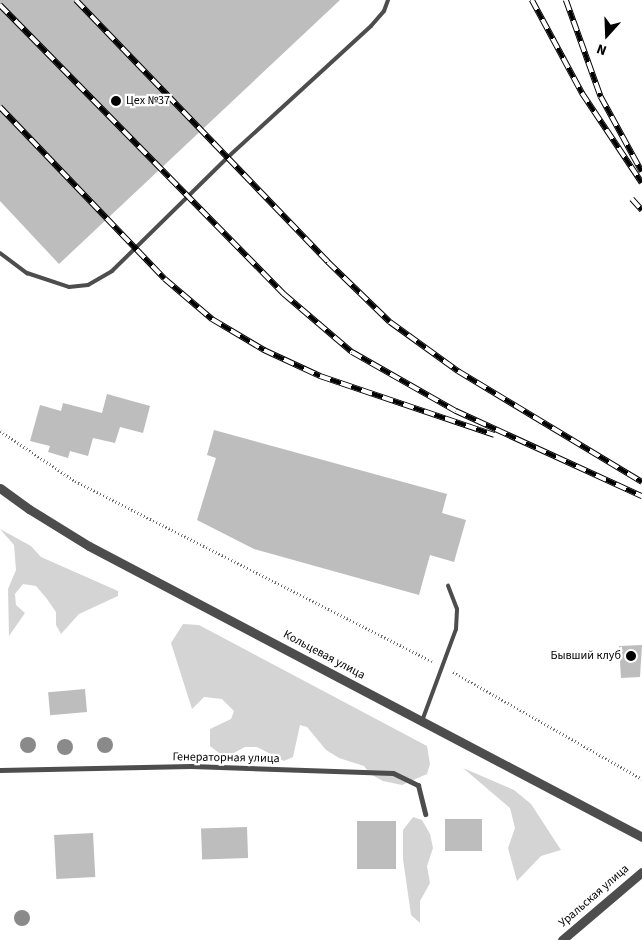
<!DOCTYPE html>
<meta charset="utf-8">
<style>
body{margin:0}
#map{position:relative;width:642px;height:940px;overflow:hidden;background:#fff;font-family:"Source Sans 3",sans-serif}
div>[style]{position:absolute}
.green>*{inset:0;background:#d4d4d4}
.building>*{inset:0;background:#bdbdbd;transform-origin:0 0}
.path>*{height:3px;margin-top:-1.5px;transform-origin:0;background:repeating-linear-gradient(90deg,#6f6f6f 0 1px,transparent 0 3.5px)}
.service>*{height:4px;margin:-2px;padding:0 2px;transform-origin:2px;border-radius:2px;background:#4d4d4d}
.minor>*{height:5px;margin:-2.5px;padding:0 2.5px;transform-origin:2.5px;border-radius:2.5px;background:#4d4d4d}
.tertiary>*{height:9px;margin:-4.5px;padding:0 4.5px;transform-origin:4.5px;border-radius:4.5px;background:#4d4d4d}
.rail>*{height:5.5px;margin-top:-2.75px;transform-origin:0;background:repeating-linear-gradient(90deg,#fff 0 11px,#000 0 22px);box-sizing:border-box;border-block:1px solid #000}
.trees>*{width:16px;height:16px;margin:-8px;border-radius:50%;background:#8a8a8a}
.dots>*{width:14px;height:14px;translate:-50% -50%;box-sizing:border-box;border:2px solid #fff;border-radius:50%}
span{translate:-50% -50%;white-space:nowrap;text-align:center;line-height:1.15;-webkit-text-stroke:4.5px #fff;paint-order:stroke}
.poi-label{font-size:12px;color:#000}
.left{translate:0 -50%;text-align:left}
.right{translate:-100% -50%;text-align:right}
.street-label{font-size:12px;color:#000}
.north{position:absolute;left:582px;top:10px;width:50px;height:50px;-webkit-text-stroke:4px #fff;paint-order:stroke;rotate:200deg;font-size:14px;font-weight:700;line-height:20px;text-align:center;color:#000}
.north::after{content:'';display:block;margin:auto;width:18px;height:22px;background:#000;clip-path:polygon(50% 0,100% 100%,50% 72%,0 100%)}
</style>
<div id="map">
<div class="green">
<i style="clip-path:polygon(0 529px,31px 546px,41px 557px,118px 591px,118px 596px,79px 614px,61px 634px,56px 625px,56px 612px,47px 599px,36px 586px,23px 584px,15px 594px,16px 605px,25px 613px,9px 636px,8px 589px,16px 570px,14px 545px)"></i>
<i style="clip-path:polygon(183px 624px,199px 625px,427px 746px,430px 764px,427px 774px,402px 785px,383px 781px,370px 774px,364px 766px,339px 758px,326px 750px,307px 727px,300px 725px,293px 757px,284px 761px,257px 747px,245px 747px,228px 756px,219px 753px,210px 746px,210px 729px,231px 719px,234px 711px,222px 699px,204px 697px,192px 709px,171px 643px)"></i>
<i style="clip-path:polygon(463px 768px,514px 790px,531px 804px,561px 850px,541px 856px,517px 881px,508px 848px,515px 828px,510px 808px)"></i>
<i style="clip-path:polygon(413px 817px,422px 820px,430px 834px,433px 848px,427px 866px,430px 883px,420px 901px,420px 923px,411px 915px,403px 859px,403px 830px)"></i>
</div>
<div class="building">
<i style="clip-path:polygon(0 0,340px 0,59px 264px,0 201px)"></i>
<i style="clip-path:polygon(107px 394px,150px 406px,143px 433px,120px 427px,115px 443px,93px 438px,88px 456px,70px 451px,68px 458px,48px 452px,50px 446px,30px 441px,40px 405px,61px 411px,63px 403px,102px 413px)"></i>
<i style="clip-path:polygon(214px 430px,447px 494px,442px 513px,466px 520px,454px 562px,430px 555px,419px 595px,254px 549px,197px 520px,216px 458px,207px 455px)"></i>
<i style="clip-path:polygon(642px 645px,640px 677px,621px 678px,619px 646px)"></i>
<i style="left:85px;top:689px;width:23px;height:37px;rotate:85deg"></i>
<i style="left:445px;top:819px;width:37px;height:32px"></i>
<i style="left:357px;top:821px;width:39px;height:48px"></i>
<i style="left:247px;top:827px;width:31px;height:46px;rotate:88deg"></i>
<i style="left:93px;top:833px;width:44px;height:39px;rotate:87deg"></i>
</div>
<div class="path">
<i style="left:0;top:431px;width:90px;rotate:33.7deg"></i>
<i style="left:75px;top:481px;width:400px;rotate:26.8deg"></i>
<i style="left:453px;top:672px;width:217px;rotate:29.5deg"></i>
</div>
<div class="service">
<i style="left:0;top:253px;width:34px;rotate:37deg"></i>
<i style="left:27px;top:273px;width:44px;rotate:18.4deg"></i>
<i style="left:69px;top:287px;width:19px;rotate:-6deg"></i>
<i style="left:88px;top:285px;width:28px;rotate:-30deg"></i>
<i style="left:112px;top:271px;width:163px;rotate:-44.5deg"></i>
<i style="left:228px;top:157px;width:194px;rotate:-42.5deg"></i>
<i style="left:371px;top:26px;width:20px;rotate:-49deg"></i>
<i style="left:384px;top:11px;width:12px;rotate:-70deg"></i>
<i style="left:422px;top:721px;width:98px;rotate:-69.7deg"></i>
<i style="left:456px;top:629px;width:20px;rotate:-87deg"></i>
<i style="left:457px;top:609px;width:25px;rotate:-111deg"></i>
</div>
<div class="minor">
<i style="left:0;top:770px;width:191px;rotate:-1.2deg"></i>
<i style="left:191px;top:766px;width:202px;rotate:2deg"></i>
<i style="left:393px;top:773px;width:28px;rotate:26deg"></i>
<i style="left:418px;top:785px;width:30px;rotate:76deg"></i>
</div>
<div class="tertiary">
<i style="left:0;top:488px;width:36px;rotate:36deg"></i>
<i style="left:29px;top:509px;width:70px;rotate:31.7deg"></i>
<i style="left:89px;top:546px;width:625px;rotate:27.75deg"></i>
<i style="left:562px;top:940px;width:105px;rotate:-40.4deg"></i>
</div>
<div class="rail">
<i style="left:76px;top:0;width:364px;rotate:46.1deg"></i>
<i style="left:328px;top:262px;width:86px;rotate:44.1deg"></i>
<i style="left:390px;top:322px;width:84px;rotate:35.8deg"></i>
<i style="left:458px;top:371px;width:215px;rotate:31.1deg"></i>
<i style="left:532px;top:0;width:106px;rotate:61.7deg"></i>
<i style="left:582px;top:93px;width:108px;rotate:56.3deg"></i>
<i style="left:566px;top:0;width:103px;rotate:70.2deg"></i>
<i style="left:601px;top:97px;width:85px;rotate:61.3deg"></i>
<i style="left:0;top:5px;width:405px;rotate:45.5deg"></i>
<i style="left:284px;top:294px;width:89px;rotate:40.5deg"></i>
<i style="left:352px;top:352px;width:120px;rotate:29.6deg"></i>
<i style="left:456px;top:411px;width:205px;rotate:24.6deg"></i>
<i style="left:0;top:107px;width:238px;rotate:46.2deg"></i>
<i style="left:165px;top:279px;width:62px;rotate:40.4deg"></i>
<i style="left:212px;top:319px;width:61px;rotate:30.8deg"></i>
<i style="left:264px;top:350px;width:62px;rotate:24.9deg"></i>
<i style="left:320px;top:376px;width:184px;rotate:18.7deg"></i>
<i style="left:632px;top:199px;width:15px;rotate:48deg"></i>
</div>
<div class="trees">
<i style="left:28px;top:745px"></i>
<i style="left:105px;top:745px"></i>
<i style="left:65px;top:747px"></i>
<i style="left:22px;top:918px"></i>
</div>
<div class="dots">
<i style="left:116px;top:101px;background:#000"></i>
<i style="left:631px;top:656px;background:#000"></i>
</div>
<div class="poi-label">
<span class="left" style="left:126px;top:101px">Цех №37</span>
<span class="right" style="left:621px;top:656px">Бывший клуб</span>
</div>
<div class="street-label">
<span style="left:324px;top:655px;rotate:28deg">Кольцевая улица</span>
<span style="left:226px;top:758px;rotate:1deg">Генераторная улица</span>
<span style="left:594px;top:896px;rotate:-41deg">Уральская улица</span>
</div>
<div class="north">N</div>
</div>
